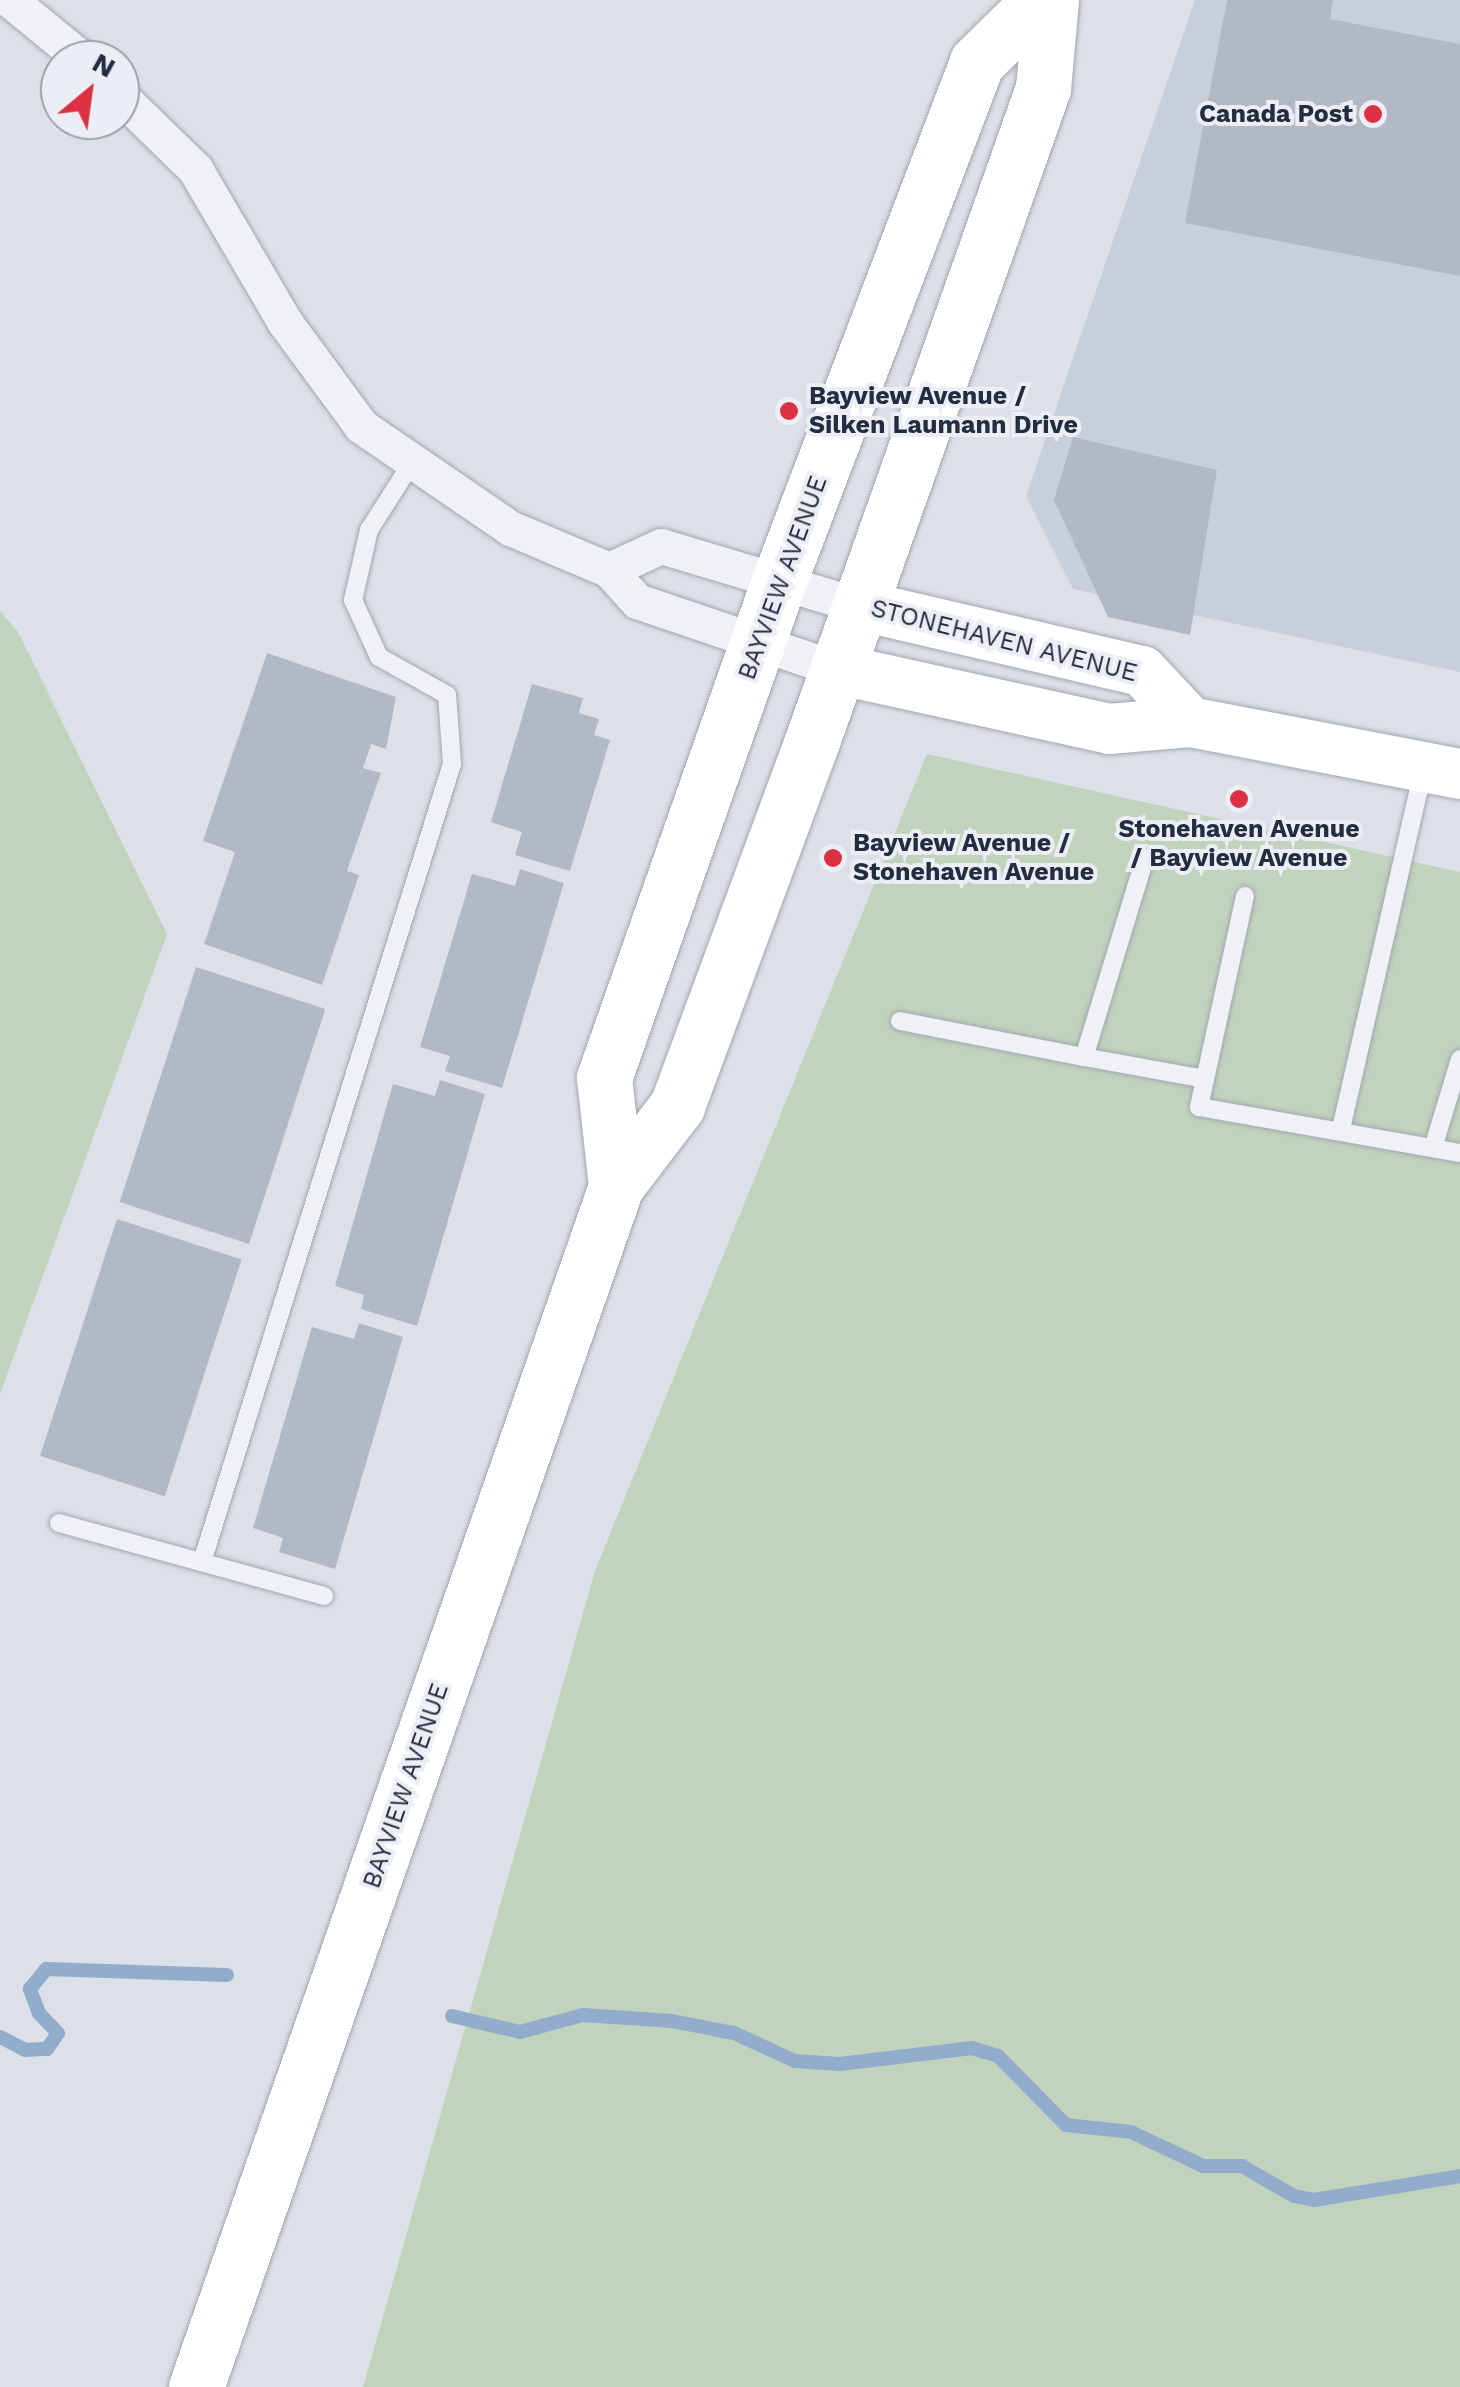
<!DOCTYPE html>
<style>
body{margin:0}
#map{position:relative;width:1460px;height:2387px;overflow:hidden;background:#dce0e8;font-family:"Work Sans",sans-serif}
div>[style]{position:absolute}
.built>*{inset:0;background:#c9cfda}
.green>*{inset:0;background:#c1d3bc}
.stream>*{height:14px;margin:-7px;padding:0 7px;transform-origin:7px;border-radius:7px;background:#92accc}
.building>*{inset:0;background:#b2b9c5;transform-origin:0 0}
.roads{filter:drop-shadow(0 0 2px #a1a7b2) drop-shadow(0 0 2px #a1a7b2)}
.lane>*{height:18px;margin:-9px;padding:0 9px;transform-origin:9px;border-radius:9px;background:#eff1f6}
.street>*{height:35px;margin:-17.5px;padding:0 17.5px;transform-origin:17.5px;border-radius:17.5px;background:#eff1f6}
.secondary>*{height:50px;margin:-25px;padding:0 25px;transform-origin:25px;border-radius:25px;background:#fff}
.primary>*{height:55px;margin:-27.5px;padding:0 27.5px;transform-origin:27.5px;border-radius:27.5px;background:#fff}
.dots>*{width:28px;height:28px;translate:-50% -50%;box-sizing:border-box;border:5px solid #ebeff5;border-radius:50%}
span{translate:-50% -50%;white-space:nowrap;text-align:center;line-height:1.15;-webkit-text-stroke:8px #ebeff5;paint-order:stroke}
.poi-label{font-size:25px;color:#242d3f;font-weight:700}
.right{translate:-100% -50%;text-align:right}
.left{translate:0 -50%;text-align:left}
.street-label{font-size:25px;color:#242d3f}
.north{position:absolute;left:40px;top:40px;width:100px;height:100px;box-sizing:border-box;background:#ebeff5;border:2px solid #9ba1ac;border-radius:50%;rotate:29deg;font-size:28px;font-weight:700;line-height:40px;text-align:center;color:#242d3f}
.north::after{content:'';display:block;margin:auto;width:35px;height:45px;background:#dc3145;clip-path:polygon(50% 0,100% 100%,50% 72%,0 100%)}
</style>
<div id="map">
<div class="built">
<i style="clip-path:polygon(1195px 0,1460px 0,1460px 672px,1073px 589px,1026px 496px)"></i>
</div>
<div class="green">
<i style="clip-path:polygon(0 611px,18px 632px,167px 934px,0 1394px)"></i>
<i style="clip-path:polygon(927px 754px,1460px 872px,1460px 2387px,363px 2387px,595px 1571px)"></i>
</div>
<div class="stream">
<i style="left:452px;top:2016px;width:70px;rotate:13.2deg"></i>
<i style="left:520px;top:2032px;width:65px;rotate:-15.1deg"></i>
<i style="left:583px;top:2015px;width:89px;rotate:3.9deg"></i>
<i style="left:672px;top:2021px;width:63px;rotate:11deg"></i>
<i style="left:734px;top:2033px;width:67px;rotate:24.7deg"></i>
<i style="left:795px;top:2061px;width:45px;rotate:3.8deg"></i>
<i style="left:840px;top:2064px;width:133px;rotate:-6.9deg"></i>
<i style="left:972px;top:2048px;width:27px;rotate:17deg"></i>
<i style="left:998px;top:2056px;width:97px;rotate:45.4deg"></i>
<i style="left:1066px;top:2125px;width:65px;rotate:6.1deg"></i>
<i style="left:1131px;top:2132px;width:80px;rotate:25.3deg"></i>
<i style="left:1203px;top:2166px;width:39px"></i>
<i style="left:1242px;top:2166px;width:60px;rotate:30deg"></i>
<i style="left:1294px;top:2196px;width:20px;rotate:11deg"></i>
<i style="left:1314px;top:2200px;width:148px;rotate:-9.3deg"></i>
<i style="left:0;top:2037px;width:28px;rotate:27deg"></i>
<i style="left:25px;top:2050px;width:22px;rotate:-3deg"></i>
<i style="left:47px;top:2049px;width:19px;rotate:-55deg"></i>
<i style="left:58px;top:2033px;width:28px;rotate:-134deg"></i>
<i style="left:39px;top:2013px;width:26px;rotate:-111deg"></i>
<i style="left:30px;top:1989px;width:26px;rotate:-51deg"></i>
<i style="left:46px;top:1969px;width:181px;rotate:1.9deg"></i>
</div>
<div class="building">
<i style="clip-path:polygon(1227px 0,1333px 0,1330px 19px,1460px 44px,1460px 276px,1185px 223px)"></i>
<i style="clip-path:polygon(1073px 437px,1217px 470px,1190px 635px,1108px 617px,1054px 500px)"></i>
<i style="clip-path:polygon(267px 653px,396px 697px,386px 749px,371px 744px,363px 768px,381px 773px,347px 871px,359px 875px,322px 985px,204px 944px,235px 852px,203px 841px)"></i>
<i style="clip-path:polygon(532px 684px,583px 698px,579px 713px,599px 719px,594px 735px,610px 740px,570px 871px,515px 855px,522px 832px,491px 822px)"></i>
<i style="clip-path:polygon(520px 869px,564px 883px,502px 1088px,445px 1071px,450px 1056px,420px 1047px,472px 874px,515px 886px)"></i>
<i style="left:196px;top:967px;width:136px;height:247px;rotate:18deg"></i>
<i style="clip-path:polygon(440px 1080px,485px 1094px,417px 1326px,361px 1309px,364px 1295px,335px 1286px,393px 1084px,435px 1096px)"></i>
<i style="left:117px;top:1219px;width:131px;height:249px;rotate:18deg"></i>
<i style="clip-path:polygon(359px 1323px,403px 1337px,335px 1569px,279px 1552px,283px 1538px,253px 1528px,312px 1327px,354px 1339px)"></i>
</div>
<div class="roads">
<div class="lane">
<i style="left:1145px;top:858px;width:208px;rotate:107deg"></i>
<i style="left:1084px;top:1057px;width:123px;rotate:10.3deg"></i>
<i style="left:1245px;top:896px;width:216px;rotate:102.3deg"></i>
<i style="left:1199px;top:1107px;width:265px;rotate:10deg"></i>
<i style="left:900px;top:1021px;width:187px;rotate:11.1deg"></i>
<i style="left:1341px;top:1129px;width:366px;rotate:-77.1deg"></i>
<i style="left:1433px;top:1148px;width:93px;rotate:-73.1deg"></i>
<i style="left:59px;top:1523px;width:275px;rotate:15.4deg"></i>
<i style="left:202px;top:1562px;width:836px;rotate:-72.61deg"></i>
<i style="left:452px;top:764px;width:69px;rotate:-94.1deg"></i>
<i style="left:447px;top:695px;width:78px;rotate:-150.8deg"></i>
<i style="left:379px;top:657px;width:63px;rotate:-114.5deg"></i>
<i style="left:353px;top:600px;width:72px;rotate:-77.1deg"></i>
<i style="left:369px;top:530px;width:78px;rotate:-57.5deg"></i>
</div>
<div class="street">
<i style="left:10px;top:0;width:94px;rotate:39.4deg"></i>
<i style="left:120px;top:96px;width:105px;rotate:44.2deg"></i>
<i style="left:195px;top:169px;width:176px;rotate:59.6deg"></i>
<i style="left:284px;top:321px;width:130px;rotate:53.7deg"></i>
<i style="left:361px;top:426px;width:181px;rotate:34.4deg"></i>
<i style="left:510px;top:528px;width:108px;rotate:23deg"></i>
<i style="left:609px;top:570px;width:42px;rotate:47.9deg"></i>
<i style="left:637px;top:601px;width:211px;rotate:18.8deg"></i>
<i style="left:609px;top:570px;width:57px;rotate:-24.8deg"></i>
<i style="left:661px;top:546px;width:206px;rotate:16.7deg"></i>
</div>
<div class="secondary">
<i style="left:858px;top:605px;width:292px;rotate:13.1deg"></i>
<i style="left:1142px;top:671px;width:70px;rotate:46.7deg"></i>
<i style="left:837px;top:669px;width:279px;rotate:12.4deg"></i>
<i style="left:1109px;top:729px;width:81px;rotate:-4.9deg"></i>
<i style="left:1190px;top:722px;width:275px;rotate:10.9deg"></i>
</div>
<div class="primary">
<i style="left:616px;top:1186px;width:109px;rotate:-96.3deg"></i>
<i style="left:604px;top:1078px;width:527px;rotate:-70.6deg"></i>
<i style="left:779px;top:581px;width:555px;rotate:-69.12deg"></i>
<i style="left:977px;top:62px;width:88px;rotate:-44.5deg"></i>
<i style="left:196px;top:2387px;width:1272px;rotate:-70.72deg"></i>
<i style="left:616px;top:1186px;width:101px;rotate:-52.7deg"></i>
<i style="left:677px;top:1106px;width:386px;rotate:-69.7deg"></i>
<i style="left:811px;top:744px;width:696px;rotate:-70.52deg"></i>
<i style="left:1043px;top:88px;width:88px;rotate:-84.8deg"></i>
</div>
</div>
<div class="dots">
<i style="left:1373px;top:114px;background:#dc3145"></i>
<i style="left:789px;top:411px;background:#dc3145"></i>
<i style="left:1239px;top:799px;background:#dc3145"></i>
<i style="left:833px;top:858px;background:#dc3145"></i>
</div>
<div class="poi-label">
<span class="right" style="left:1353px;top:114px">Canada Post</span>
<span class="left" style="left:809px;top:411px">Bayview Avenue /<br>Silken Laumann Drive</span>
<span style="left:1239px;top:844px">Stonehaven Avenue<br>/ Bayview Avenue</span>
<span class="left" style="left:853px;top:858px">Bayview Avenue /<br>Stonehaven Avenue</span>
</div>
<div class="street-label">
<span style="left:783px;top:578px;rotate:-70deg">BAYVIEW AVENUE</span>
<span style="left:1004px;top:641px;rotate:14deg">STONEHAVEN AVENUE</span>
<span style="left:406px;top:1786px;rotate:-71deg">BAYVIEW AVENUE</span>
</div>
<div class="north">N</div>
</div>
